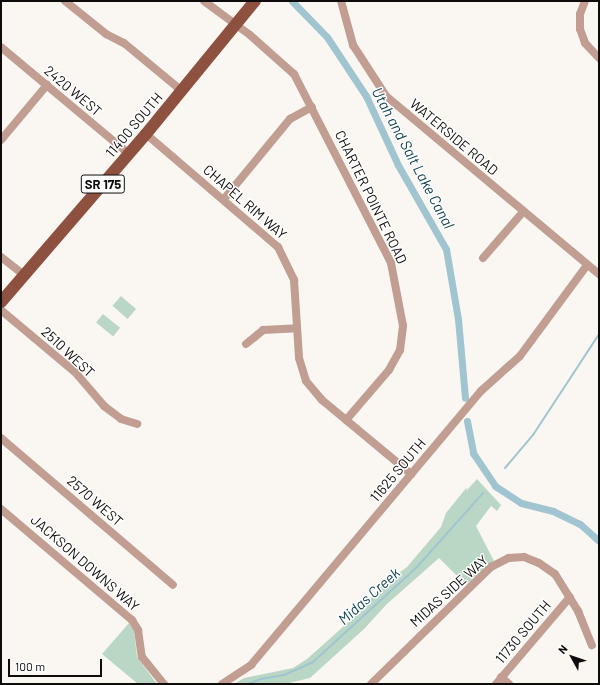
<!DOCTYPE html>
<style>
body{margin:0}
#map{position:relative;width:600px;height:685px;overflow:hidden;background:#faf7f2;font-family:Barlow,sans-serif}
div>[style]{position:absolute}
.green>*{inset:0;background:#bad7c6;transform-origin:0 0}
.stream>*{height:2px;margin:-1px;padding:0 1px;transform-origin:1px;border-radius:1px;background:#a0c5d0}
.canal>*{height:7px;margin:-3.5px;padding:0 3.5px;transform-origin:3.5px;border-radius:3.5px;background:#a0c5d0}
.minor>*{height:8px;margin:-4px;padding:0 4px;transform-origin:4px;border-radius:4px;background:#c19d92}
.primary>*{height:12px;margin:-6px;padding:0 6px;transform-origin:6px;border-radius:6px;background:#8e513f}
span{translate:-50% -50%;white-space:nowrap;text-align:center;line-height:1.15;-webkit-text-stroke:3px #fff;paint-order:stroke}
.shield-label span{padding:1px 3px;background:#fff;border:1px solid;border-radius:3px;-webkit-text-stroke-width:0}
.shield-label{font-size:13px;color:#0d0c0b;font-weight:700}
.street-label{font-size:14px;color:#0d0c0b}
.water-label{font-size:15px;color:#0e4351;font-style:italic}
.frame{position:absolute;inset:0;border:2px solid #0d0c0b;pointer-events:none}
.north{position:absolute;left:552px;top:637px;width:40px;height:40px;-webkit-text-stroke:3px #fff;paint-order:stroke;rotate:310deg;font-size:11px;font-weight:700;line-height:16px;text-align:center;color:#0d0c0b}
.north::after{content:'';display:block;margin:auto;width:14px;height:18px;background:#0d0c0b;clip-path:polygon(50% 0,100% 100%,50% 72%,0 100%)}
.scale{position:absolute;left:8px;top:659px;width:94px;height:18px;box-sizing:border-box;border:2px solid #0d0c0b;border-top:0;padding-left:5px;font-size:12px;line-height:14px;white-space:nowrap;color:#0d0c0b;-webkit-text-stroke:3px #fff;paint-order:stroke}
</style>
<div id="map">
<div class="green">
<i style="left:121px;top:296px;width:20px;height:13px;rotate:41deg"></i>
<i style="left:103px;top:314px;width:22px;height:11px;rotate:39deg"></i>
<i style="clip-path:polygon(477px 479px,501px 505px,497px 511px,491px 506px,476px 526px,494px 561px,466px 585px,439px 558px,387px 604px,364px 629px,310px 678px,285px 684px,234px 684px,244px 678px,293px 668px,307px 659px,353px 618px,383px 585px,407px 567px,441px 527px,446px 513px,467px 487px,466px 491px)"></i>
<i style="clip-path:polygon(129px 623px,134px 630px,137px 657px,157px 684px,138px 684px,102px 654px)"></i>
</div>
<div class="stream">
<i style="left:505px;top:468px;width:43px;rotate:-49.7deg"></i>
<i style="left:533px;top:435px;width:121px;rotate:-56.8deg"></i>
<i style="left:248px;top:684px;width:14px;rotate:-21deg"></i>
<i style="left:261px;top:679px;width:23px;rotate:-10deg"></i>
<i style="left:284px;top:675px;width:32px;rotate:-24deg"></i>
<i style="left:313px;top:662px;width:139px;rotate:-42.4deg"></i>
<i style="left:416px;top:568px;width:101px;rotate:-48.2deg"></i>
</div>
<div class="canal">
<i style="left:292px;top:1px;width:50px;rotate:45.8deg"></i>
<i style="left:327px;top:37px;width:71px;rotate:56.5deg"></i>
<i style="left:366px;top:96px;width:76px;rotate:65.1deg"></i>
<i style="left:398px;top:165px;width:97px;rotate:60.3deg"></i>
<i style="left:446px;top:249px;width:71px;rotate:80.3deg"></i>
<i style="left:458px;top:319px;width:79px;rotate:84.9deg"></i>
<i style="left:467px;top:421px;width:33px;rotate:79deg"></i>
<i style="left:473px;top:453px;width:40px;rotate:56deg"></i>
<i style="left:495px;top:486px;width:31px;rotate:33deg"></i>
<i style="left:521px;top:503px;width:33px;rotate:14deg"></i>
<i style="left:553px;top:511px;width:30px;rotate:26deg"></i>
<i style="left:580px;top:524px;width:25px;rotate:42deg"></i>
</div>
<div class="minor">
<i style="left:65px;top:1px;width:53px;rotate:38.8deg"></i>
<i style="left:106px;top:34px;width:20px;rotate:27deg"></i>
<i style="left:124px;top:43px;width:75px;rotate:39.6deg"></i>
<i style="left:204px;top:1px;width:57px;rotate:36.5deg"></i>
<i style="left:250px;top:35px;width:59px;rotate:41.6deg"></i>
<i style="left:294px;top:74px;width:212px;rotate:62.8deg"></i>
<i style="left:391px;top:263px;width:64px;rotate:79.2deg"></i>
<i style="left:403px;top:326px;width:24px;rotate:97deg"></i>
<i style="left:400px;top:350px;width:23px;rotate:119deg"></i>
<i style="left:389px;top:370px;width:66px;rotate:130.7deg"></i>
<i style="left:341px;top:1px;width:46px;rotate:74.7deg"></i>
<i style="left:353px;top:45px;width:61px;rotate:57.1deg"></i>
<i style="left:386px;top:96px;width:278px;rotate:39.9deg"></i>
<i style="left:585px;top:1px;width:14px;rotate:111deg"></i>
<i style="left:580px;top:14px;width:15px;rotate:90deg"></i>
<i style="left:580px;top:29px;width:15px;rotate:70deg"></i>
<i style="left:585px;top:43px;width:21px;rotate:47deg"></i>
<i style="left:1px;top:47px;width:167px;rotate:39.9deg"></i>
<i style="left:146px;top:134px;width:174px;rotate:40.6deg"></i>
<i style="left:278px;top:247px;width:37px;rotate:64deg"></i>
<i style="left:294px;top:280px;width:78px;rotate:86.3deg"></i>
<i style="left:299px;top:358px;width:24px;rotate:73deg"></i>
<i style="left:306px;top:381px;width:25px;rotate:50deg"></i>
<i style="left:322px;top:400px;width:116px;rotate:39.7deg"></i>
<i style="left:1px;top:140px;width:72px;rotate:-50.1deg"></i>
<i style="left:224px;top:199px;width:104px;rotate:-50.5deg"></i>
<i style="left:290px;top:119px;width:25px;rotate:-29deg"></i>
<i style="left:1px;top:257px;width:29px;rotate:38deg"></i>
<i style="left:483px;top:258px;width:61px;rotate:-49deg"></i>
<i style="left:1px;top:310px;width:97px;rotate:40deg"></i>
<i style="left:75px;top:372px;width:45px;rotate:49.5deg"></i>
<i style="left:104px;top:406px;width:21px;rotate:37deg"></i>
<i style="left:121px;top:419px;width:17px;rotate:17deg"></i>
<i style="left:246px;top:344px;width:22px;rotate:-39deg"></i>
<i style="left:263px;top:330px;width:34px;rotate:-3deg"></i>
<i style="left:1px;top:438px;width:226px;rotate:40.5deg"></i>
<i style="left:1px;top:509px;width:172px;rotate:40.3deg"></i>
<i style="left:132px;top:620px;width:12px;rotate:59deg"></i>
<i style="left:138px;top:630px;width:27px;rotate:82deg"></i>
<i style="left:142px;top:657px;width:35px;rotate:51deg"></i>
<i style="left:501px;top:677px;width:11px;rotate:41deg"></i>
<i style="left:222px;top:684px;width:35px;rotate:-33deg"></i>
<i style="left:251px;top:665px;width:358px;rotate:-50deg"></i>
<i style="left:481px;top:391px;width:52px;rotate:-41.9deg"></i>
<i style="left:520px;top:356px;width:113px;rotate:-53.6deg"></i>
<i style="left:371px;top:684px;width:168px;rotate:-44.3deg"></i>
<i style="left:491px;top:567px;width:20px;rotate:-27deg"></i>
<i style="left:509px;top:558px;width:15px;rotate:-4deg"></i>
<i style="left:524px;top:557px;width:16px;rotate:22deg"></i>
<i style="left:539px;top:563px;width:19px;rotate:35deg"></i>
<i style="left:555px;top:574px;width:44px;rotate:58.1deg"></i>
<i style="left:578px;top:611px;width:37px;rotate:68deg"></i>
<i style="left:496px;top:684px;width:114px;rotate:-49.6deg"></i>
</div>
<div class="primary">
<i style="left:1px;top:302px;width:222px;rotate:-49.2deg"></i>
<i style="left:146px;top:134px;width:172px;rotate:-50.7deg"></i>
</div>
<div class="shield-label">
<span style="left:103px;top:184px">SR 175</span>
</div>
<div class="street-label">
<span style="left:73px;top:91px;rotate:40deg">2420 WEST</span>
<span style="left:134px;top:125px;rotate:-50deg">11400 SOUTH</span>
<span style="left:454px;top:137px;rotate:40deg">WATERSIDE ROAD</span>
<span style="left:371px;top:197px;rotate:64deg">CHARTER POINTE ROAD</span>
<span style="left:245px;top:202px;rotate:41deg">CHAPEL RIM WAY</span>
<span style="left:68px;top:352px;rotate:43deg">2510 WEST</span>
<span style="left:398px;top:470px;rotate:-50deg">11625 SOUTH</span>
<span style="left:95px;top:501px;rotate:41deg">2570 WEST</span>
<span style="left:85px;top:563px;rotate:41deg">JACKSON DOWNS WAY</span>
<span style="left:449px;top:591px;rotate:-42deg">MIDAS SIDE WAY</span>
<span style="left:523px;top:632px;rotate:-50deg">11730 SOUTH</span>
</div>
<div class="water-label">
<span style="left:413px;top:158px;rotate:62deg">Utah and Salt Lake Canal</span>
<span style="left:369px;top:596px;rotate:-42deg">Midas Creek</span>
</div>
<div class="frame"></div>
<div class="north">N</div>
<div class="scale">100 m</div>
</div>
